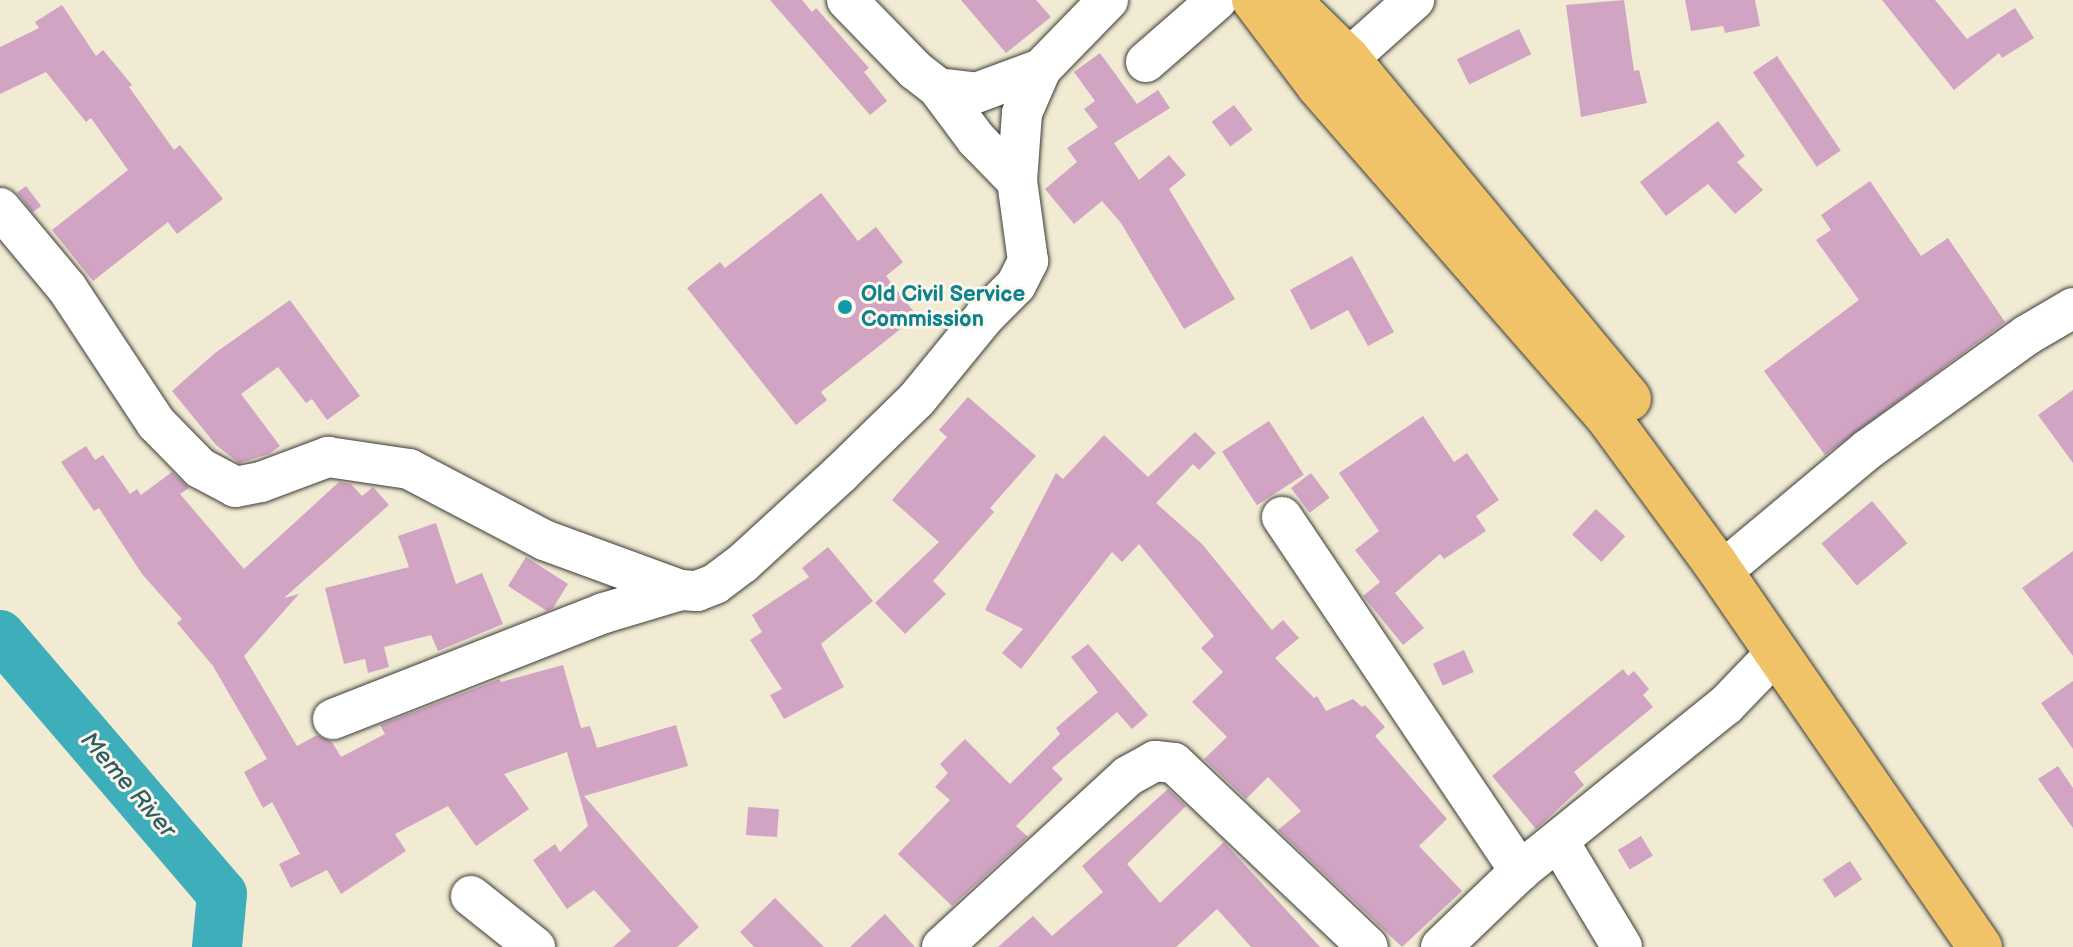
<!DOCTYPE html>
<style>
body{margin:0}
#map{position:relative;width:2073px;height:947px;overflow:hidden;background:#f0ebd2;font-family:"Balsamiq Sans",sans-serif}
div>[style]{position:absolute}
.river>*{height:50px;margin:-25px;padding:0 25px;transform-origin:25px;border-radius:25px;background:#3faebb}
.building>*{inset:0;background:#d1a4c4;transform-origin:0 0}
.roads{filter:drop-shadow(0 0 2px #3c3b37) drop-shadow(0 0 2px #3c3b37)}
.minor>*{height:40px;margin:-20px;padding:0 20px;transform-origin:20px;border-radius:20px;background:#fff}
.major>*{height:44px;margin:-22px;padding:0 22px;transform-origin:22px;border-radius:22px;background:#f1c369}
.dots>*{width:22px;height:22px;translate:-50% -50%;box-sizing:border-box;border:4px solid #fbf7ec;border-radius:50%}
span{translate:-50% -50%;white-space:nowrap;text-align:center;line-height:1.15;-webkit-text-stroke:6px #fbf7ec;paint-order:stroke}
.culture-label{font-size:22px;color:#0d838f;font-weight:700}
.left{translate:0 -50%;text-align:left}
.water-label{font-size:24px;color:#2c5e64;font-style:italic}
</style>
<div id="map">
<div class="river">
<i style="left:0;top:635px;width:341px;rotate:49.4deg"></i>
<i style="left:222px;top:894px;width:53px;rotate:95.4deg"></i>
</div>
<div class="building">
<i style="clip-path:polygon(770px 0,802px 0,812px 12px,816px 8px,869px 68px,864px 72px,887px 101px,870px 115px)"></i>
<i style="clip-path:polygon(961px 0,1036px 0,1051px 17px,1006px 53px)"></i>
<i style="clip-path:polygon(1624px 0,1634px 71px,1639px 70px,1647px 103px,1581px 117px,1566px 5px)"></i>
<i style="clip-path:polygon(1685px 0,1755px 0,1760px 26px,1725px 33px,1723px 26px,1691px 31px)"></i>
<i style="clip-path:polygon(1882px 0,1935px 0,1967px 39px,2015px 8px,2034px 38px,2002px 58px,1999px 53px,1954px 90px)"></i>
<i style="clip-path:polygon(62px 5px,96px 56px,103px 50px,132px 85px,129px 87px,174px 150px,180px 145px,223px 199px,177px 234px,168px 222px,93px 281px,52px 230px,128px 170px,91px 118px,86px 122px,46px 72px,0 94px,0 47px,39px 28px,35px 22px)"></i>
<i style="left:1519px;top:29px;width:28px;height:69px;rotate:64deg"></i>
<i style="clip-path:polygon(1100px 53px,1137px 104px,1158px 90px,1170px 108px,1114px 143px,1139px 180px,1169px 155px,1186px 175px,1169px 189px,1235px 299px,1184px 329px,1121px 223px,1102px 201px,1074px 224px,1045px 189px,1077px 162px,1067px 148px,1098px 127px,1084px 109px,1095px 101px,1074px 72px)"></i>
<i style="left:1777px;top:56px;width:114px;height:29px;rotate:56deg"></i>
<i style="left:1234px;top:105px;width:31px;height:28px;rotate:53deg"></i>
<i style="clip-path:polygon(1718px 121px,1745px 156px,1737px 162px,1763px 190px,1735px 214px,1708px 184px,1666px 216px,1640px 182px)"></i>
<i style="clip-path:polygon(1870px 181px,1921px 256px,1948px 238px,2005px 322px,1825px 455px,1764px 371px,1859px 300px,1816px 240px,1831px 230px,1821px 215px)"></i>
<i style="left:26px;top:186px;width:25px;height:11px;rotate:53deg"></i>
<i style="clip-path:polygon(821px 193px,858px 241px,876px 227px,903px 262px,886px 276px,917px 316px,821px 392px,827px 400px,796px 425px,687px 288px,720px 262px,725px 268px)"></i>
<i style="clip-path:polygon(1352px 256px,1394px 332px,1368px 346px,1348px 310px,1311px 330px,1290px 290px)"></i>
<i style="clip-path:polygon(290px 300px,360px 396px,327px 420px,312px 399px,306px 403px,278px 367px,241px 394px,280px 446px,269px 454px,239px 463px,216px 445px,172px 391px,215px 353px)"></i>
<i style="clip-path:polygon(2073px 390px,2073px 463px,2038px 415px)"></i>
<i style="clip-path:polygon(968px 397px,1036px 456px,990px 508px,994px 512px,933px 581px,946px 594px,905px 634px,875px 603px,939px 542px,892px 500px,947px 437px,939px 430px)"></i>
<i style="clip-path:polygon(1423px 416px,1454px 462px,1467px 453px,1499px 500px,1476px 516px,1486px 531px,1444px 559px,1440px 554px,1395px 593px,1424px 628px,1403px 645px,1363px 596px,1380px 582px,1355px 550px,1379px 531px,1339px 473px)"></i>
<i style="left:1269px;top:421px;width:64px;height:56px;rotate:57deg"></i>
<i style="clip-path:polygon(1195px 432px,1216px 453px,1199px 470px,1193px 464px,1156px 503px,1202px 544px,1272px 630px,1283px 620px,1299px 638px,1275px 658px,1314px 698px,1317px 696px,1326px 711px,1353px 699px,1362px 707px,1365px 705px,1385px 727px,1375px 736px,1447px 819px,1419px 846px,1462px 891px,1402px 947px,1278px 830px,1301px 811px,1268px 777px,1246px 799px,1204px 759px,1227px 737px,1192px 702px,1223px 672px,1201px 648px,1214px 636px,1139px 544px,1122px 562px,1112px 552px,1021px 669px,1002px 653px,1023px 629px,985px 610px,1056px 473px,1063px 479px,1104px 435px,1148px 477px)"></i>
<i style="clip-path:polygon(86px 446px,95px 460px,103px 455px,130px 494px,137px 489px,141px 495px,172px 472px,189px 488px,180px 494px,244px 569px,339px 482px,351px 484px,362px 496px,373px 487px,389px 505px,284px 598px,299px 594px,244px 656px,297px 746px,317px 735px,332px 742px,341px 757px,385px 734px,380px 725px,500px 679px,501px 682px,563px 665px,581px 728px,590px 726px,597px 748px,676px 725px,688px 766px,584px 796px,699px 927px,677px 947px,613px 947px,631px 931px,594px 890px,567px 909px,533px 860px,555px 844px,560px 852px,588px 826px,567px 752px,504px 774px,529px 809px,476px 846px,448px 806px,395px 834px,406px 851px,341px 894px,327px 870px,291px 888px,279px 864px,300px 854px,272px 802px,263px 808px,244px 772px,267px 759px,213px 666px,177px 623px,182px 619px,142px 574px,99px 508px,94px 511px,61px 462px)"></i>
<i style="left:1311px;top:473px;width:31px;height:25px;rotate:53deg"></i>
<i style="left:1872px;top:501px;width:55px;height:66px;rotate:50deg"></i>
<i style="left:1596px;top:509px;width:40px;height:35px;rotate:43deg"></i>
<i style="clip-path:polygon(436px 523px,456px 584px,482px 573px,503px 624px,438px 651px,431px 635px,384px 647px,389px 667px,368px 673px,365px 659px,344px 664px,325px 588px,409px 567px,398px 536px)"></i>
<i style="clip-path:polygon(828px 547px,873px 601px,821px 644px,844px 687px,784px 719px,770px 695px,782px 689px,750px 640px,762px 632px,752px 615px,809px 577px,802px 568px)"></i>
<i style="clip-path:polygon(2073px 551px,2073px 656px,2022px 588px)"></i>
<i style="clip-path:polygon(526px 557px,568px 584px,553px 608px,547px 611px,508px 586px)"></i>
<i style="clip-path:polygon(1088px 644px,1148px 715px,1132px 729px,1117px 712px,1052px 768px,1063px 779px,1016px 826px,1028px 837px,952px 906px,898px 854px,950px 800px,935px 787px,948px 773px,940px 764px,965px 739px,1010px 784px,1060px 734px,1056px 728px,1098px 692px,1071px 657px)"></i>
<i style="left:1464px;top:650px;width:24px;height:34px;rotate:66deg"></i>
<i style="clip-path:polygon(1623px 669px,1628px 676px,1634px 671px,1649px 689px,1643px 695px,1653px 707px,1574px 772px,1584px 785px,1536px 829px,1492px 776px)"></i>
<i style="clip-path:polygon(2073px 681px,2073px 749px,2041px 703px)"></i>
<i style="clip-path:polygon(2058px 766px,2073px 788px,2073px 828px,2038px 779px)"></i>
<i style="clip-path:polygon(1168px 789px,1186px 806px,1127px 864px,1160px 903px,1224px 842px,1320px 947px,1251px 947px,1217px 909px,1176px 947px,998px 947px,1033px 916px,1052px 936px,1103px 892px,1082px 866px)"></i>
<i style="left:748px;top:807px;width:31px;height:28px;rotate:4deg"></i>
<i style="left:1641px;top:836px;width:23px;height:27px;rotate:59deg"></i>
<i style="left:1850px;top:861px;width:22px;height:33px;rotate:56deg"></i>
<i style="clip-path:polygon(775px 898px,824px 947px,754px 947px,740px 932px)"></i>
<i style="clip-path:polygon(885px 914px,915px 947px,850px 947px)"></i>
</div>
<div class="roads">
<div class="minor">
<i style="left:847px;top:0;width:98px;rotate:45.8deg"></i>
<i style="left:915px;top:70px;width:29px;rotate:38deg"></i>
<i style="left:938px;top:88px;width:38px;rotate:7deg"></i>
<i style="left:976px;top:93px;width:69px;rotate:-20.3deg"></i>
<i style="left:1348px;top:59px;width:89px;rotate:-41.8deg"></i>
<i style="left:1146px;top:62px;width:94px;rotate:-41.1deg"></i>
<i style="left:938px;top:88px;width:64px;rotate:53.3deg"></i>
<i style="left:976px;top:139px;width:59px;rotate:45.7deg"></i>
<i style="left:0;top:208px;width:104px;rotate:50.1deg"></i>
<i style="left:67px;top:288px;width:162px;rotate:56.6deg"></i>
<i style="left:156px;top:423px;width:63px;rotate:45.6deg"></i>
<i style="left:200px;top:468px;width:40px;rotate:28deg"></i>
<i style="left:235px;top:487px;width:26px;rotate:-11deg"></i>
<i style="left:261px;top:482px;width:72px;rotate:-20.5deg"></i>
<i style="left:328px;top:457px;width:82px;rotate:8.4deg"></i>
<i style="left:409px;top:469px;width:153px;rotate:27.7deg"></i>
<i style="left:544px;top:540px;width:146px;rotate:20.1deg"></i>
<i style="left:681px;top:590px;width:16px;rotate:4deg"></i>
<i style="left:697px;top:591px;width:19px;rotate:-21deg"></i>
<i style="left:715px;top:584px;width:35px;rotate:-37deg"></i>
<i style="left:743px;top:563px;width:132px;rotate:-42.5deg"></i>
<i style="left:840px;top:474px;width:107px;rotate:-44.2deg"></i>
<i style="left:917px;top:399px;width:106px;rotate:-50.7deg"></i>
<i style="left:984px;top:317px;width:45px;rotate:-45deg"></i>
<i style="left:1016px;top:285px;width:27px;rotate:-63deg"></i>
<i style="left:1028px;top:261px;width:81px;rotate:-97.8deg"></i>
<i style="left:1017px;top:181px;width:68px;rotate:-85.8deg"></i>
<i style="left:1022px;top:113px;width:48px;rotate:-66.6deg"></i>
<i style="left:1041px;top:69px;width:96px;rotate:-45.8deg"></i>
<i style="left:1282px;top:517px;width:427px;rotate:56.1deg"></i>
<i style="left:1739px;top:557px;width:167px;rotate:-39.9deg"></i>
<i style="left:1867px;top:450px;width:197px;rotate:-35.7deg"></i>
<i style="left:2027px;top:335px;width:53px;rotate:-30.4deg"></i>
<i style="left:333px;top:719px;width:291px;rotate:-21.4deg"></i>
<i style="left:604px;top:613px;width:80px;rotate:-16.6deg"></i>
<i style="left:1559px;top:842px;width:122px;rotate:59deg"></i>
<i style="left:471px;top:896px;width:82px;rotate:38.6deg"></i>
<i style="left:942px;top:947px;width:253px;rotate:-42.6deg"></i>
<i style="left:1128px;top:776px;width:31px;rotate:-29deg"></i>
<i style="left:1155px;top:761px;width:19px;rotate:6deg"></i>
<i style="left:1174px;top:763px;width:267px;rotate:43.5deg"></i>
<i style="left:1441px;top:947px;width:110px;rotate:-43.9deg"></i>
<i style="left:1520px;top:871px;width:265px;rotate:-38.9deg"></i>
<i style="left:1726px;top:705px;width:71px;rotate:-46.1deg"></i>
</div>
<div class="major">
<i style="left:1254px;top:0;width:108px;rotate:52.9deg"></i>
<i style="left:1319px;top:86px;width:443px;rotate:48.9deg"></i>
<i style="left:1610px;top:420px;width:177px;rotate:53.7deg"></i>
<i style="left:1715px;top:563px;width:467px;rotate:55.4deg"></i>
<i style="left:1288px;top:0;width:84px;rotate:44.5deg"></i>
<i style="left:1348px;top:59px;width:441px;rotate:50.4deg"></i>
</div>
</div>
<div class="dots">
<i style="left:845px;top:307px;background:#0f9aa8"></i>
</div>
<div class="culture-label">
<span class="left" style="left:861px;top:307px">Old Civil Service<br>Commission</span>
</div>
<div class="water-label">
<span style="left:128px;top:785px;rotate:49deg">Meme River</span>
</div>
</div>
